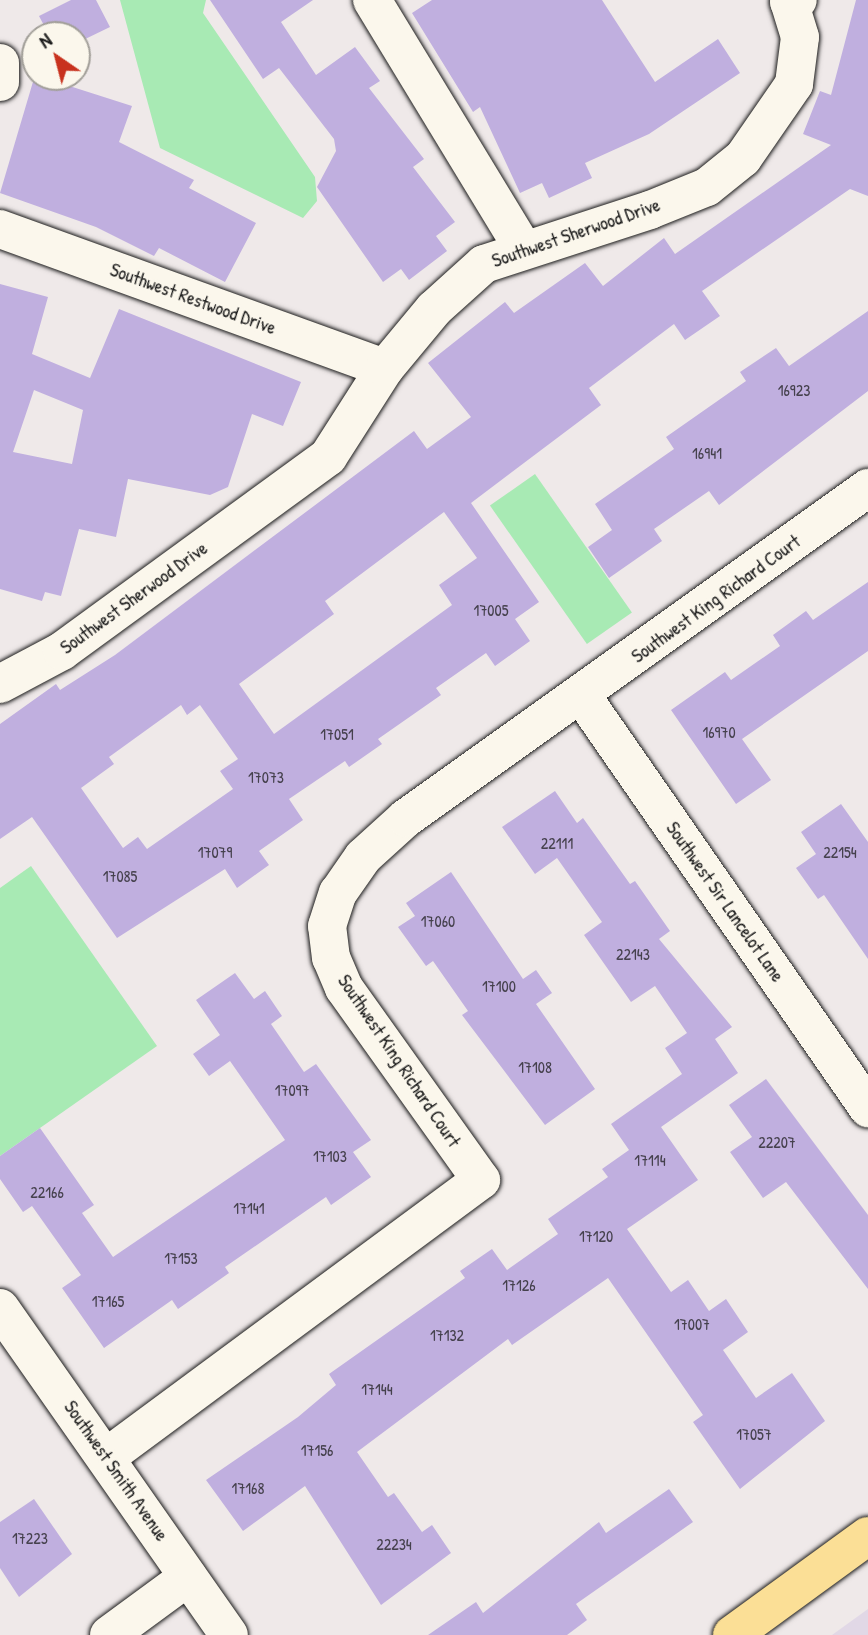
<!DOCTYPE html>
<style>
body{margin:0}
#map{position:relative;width:868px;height:1635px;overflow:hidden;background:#efe9e9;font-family:"Patrick Hand",sans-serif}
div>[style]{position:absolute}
.built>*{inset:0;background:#e1d8e6}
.green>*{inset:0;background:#a8eab4;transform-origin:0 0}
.building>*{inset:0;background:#c0afdf}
.roads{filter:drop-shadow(0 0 2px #1c1c1c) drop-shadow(0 0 2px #1c1c1c)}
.minor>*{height:38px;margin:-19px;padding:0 19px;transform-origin:19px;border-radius:19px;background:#fbf7ec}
.major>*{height:38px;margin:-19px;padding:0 19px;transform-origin:19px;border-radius:19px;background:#fbdf96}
span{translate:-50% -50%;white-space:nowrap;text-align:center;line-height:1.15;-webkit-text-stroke:5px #fbf7ec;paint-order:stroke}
.number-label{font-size:16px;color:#45414d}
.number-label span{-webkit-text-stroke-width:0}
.street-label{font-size:19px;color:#1c1c1c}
.north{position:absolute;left:21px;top:21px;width:70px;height:70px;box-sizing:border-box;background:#fbf7ec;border:2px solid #a29f99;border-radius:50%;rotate:325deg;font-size:19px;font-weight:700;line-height:28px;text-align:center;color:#1c1c1c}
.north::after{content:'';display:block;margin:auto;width:24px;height:32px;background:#c8321e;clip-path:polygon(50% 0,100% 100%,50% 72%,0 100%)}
</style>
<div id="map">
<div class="built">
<i style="clip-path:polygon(868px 1609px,868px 1635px,832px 1635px)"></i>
</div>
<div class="green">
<i style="clip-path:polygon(120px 0,206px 0,203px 13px,315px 177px,317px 201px,303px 218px,160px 148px)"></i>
<i style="left:535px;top:474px;width:169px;height:55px;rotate:55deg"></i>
<i style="clip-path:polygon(31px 866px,157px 1046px,0 1156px,0 888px)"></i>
</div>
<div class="building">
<i style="clip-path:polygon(71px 0,96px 0,110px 27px,77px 43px,77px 35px,49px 35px,39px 16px)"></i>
<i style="clip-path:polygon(210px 0,313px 0,281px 22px,316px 75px,355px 47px,380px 81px,369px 88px,424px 159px,413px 167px,455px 222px,436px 236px,447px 251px,409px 280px,401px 269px,383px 282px,317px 187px,336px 151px,334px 139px,279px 68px,263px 79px)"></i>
<i style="clip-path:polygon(432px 0,602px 0,655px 82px,718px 39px,740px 73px,649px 134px,585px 163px,592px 178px,549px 198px,542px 183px,520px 193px,480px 107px,473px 112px,412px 13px)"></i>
<i style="clip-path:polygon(evenodd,856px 0,868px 0,868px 196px,850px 189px,702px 291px,720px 316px,685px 340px,674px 324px,589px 388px,601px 405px,471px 503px,539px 602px,515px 619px,530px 641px,495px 666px,486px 653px,436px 688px,441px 695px,378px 739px,382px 744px,349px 767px,345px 761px,289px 799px,303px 820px,259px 851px,269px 865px,237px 888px,225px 869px,117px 938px,32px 817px,0 839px,0 724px,56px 684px,60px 690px,115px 655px,414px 431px,427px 449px,471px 417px,428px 363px,505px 302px,514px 313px,585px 263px,603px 286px,664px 238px,675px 254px,831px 145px,803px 134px,820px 91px,831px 95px,856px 0,444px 512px,477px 558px,439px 585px,452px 605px,274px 734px,239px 684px,334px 614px,325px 601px,444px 512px,856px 0,181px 705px,187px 715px,200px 705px,238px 759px,220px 771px,233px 789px,147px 849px,138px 837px,123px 848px,81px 788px,114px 764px,109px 757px,181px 705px)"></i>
<i style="clip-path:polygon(35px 75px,132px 106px,119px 142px,194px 180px,189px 188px,256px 223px,225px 282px,159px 248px,154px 256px,96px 227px,0 193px)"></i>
<i style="clip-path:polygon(evenodd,0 284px,48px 297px,32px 354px,90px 378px,119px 309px,301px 382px,283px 426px,252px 414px,228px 487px,210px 495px,128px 479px,116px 537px,79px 529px,61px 596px,45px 592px,42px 601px,0 589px,0 284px,34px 390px,83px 410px,72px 464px,13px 452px,34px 390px)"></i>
<i style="clip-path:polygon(868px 311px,868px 391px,719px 505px,709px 491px,654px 529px,662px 541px,609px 578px,588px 547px,612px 530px,595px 504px,674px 449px,666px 437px,746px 381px,740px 372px,776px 348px,789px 366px)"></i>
<i style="clip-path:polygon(868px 582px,868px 651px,742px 739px,771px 780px,736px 804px,671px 710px,725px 672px,731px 680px,780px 646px,773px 635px,806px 611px,813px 620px)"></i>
<i style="clip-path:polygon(555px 791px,577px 823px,583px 818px,630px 884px,635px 881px,670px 931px,659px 939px,732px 1027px,715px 1039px,738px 1073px,661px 1127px,698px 1180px,627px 1229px,671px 1292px,688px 1280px,709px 1311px,726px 1299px,748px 1332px,723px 1350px,756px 1398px,792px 1373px,825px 1421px,740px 1489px,693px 1422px,703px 1415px,608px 1278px,512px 1345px,508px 1339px,357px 1452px,388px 1497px,394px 1493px,422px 1532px,432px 1525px,451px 1553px,381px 1605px,305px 1486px,243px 1531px,206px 1480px,298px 1417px,336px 1385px,329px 1374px,465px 1278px,460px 1271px,492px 1249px,507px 1270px,558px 1234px,548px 1219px,608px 1177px,602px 1169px,629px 1150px,611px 1124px,682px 1074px,665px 1048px,687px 1033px,655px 986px,631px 1002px,584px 935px,602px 922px,557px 858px,535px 874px,502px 827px)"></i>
<i style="clip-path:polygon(841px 804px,868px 842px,868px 959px,824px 895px,818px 899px,796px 868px,816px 854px,801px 832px)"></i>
<i style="clip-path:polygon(451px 872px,523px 979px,536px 970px,552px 993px,536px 1004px,595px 1089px,545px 1125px,462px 1015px,468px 1011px,433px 961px,426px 966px,398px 927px,415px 916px,406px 903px)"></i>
<i style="clip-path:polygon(235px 973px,254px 999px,265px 991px,282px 1016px,271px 1024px,304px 1072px,316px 1064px,371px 1140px,353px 1152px,371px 1177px,331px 1205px,326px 1197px,225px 1267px,229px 1273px,178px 1309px,172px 1300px,104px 1348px,62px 1288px,81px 1275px,32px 1206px,23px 1212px,0 1179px,0 1156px,40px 1128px,94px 1205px,82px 1213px,113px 1257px,285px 1140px,230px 1061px,209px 1076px,193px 1054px,220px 1035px,196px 1000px)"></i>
<i style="clip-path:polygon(766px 1079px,868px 1215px,868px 1289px,786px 1182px,763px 1198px,730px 1152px,752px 1137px,729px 1105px)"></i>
<i style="clip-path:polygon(669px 1489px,693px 1522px,576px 1604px,587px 1620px,567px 1635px,428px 1635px,476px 1602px,483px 1613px,599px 1522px,606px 1533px)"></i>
<i style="clip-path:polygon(34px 1499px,72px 1554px,19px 1597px,0 1568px,0 1522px)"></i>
</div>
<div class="roads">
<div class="minor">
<i style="left:372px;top:0;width:290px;rotate:58.7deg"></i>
<i style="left:0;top:63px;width:19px;rotate:90deg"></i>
<i style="left:0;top:229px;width:409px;rotate:19.9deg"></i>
<i style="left:0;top:684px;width:70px;rotate:-28deg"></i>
<i style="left:62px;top:651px;width:329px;rotate:-36.1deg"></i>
<i style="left:328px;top:457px;width:106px;rotate:-57.4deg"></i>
<i style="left:385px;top:368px;width:77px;rotate:-50.3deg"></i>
<i style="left:434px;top:309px;width:67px;rotate:-42deg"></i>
<i style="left:484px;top:264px;width:175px;rotate:-18deg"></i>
<i style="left:650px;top:210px;width:61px;rotate:-22deg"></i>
<i style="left:707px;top:187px;width:46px;rotate:-38.9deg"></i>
<i style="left:743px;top:158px;width:90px;rotate:-55.4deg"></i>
<i style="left:794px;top:84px;width:47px;rotate:-82.7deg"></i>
<i style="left:800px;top:37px;width:37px;rotate:-107deg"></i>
<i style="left:789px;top:2px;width:9px;rotate:-13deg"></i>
<i style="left:582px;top:696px;width:502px;rotate:55.23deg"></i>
<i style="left:0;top:1308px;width:399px;rotate:55deg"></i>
<i style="left:108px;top:1456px;width:464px;rotate:-36.5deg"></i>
<i style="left:481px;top:1180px;width:236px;rotate:-125.5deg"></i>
<i style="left:344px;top:988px;width:33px;rotate:-113deg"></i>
<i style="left:331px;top:958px;width:32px;rotate:-97deg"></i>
<i style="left:327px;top:926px;width:35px;rotate:-72deg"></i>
<i style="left:338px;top:893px;width:44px;rotate:-55.2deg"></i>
<i style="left:363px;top:857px;width:58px;rotate:-42.2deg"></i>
<i style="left:406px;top:818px;width:568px;rotate:-35.54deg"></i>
<i style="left:109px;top:1635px;width:98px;rotate:-36.3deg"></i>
</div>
<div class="major">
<i style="left:732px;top:1635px;width:168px;rotate:-36.1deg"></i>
</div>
</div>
<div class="number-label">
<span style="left:794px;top:390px">16923</span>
<span style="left:707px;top:453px">16941</span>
<span style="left:491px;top:610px">17005</span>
<span style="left:719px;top:732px">16970</span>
<span style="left:337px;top:734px">17051</span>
<span style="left:266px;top:777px">17073</span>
<span style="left:557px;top:843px">22111</span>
<span style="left:215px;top:852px">17079</span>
<span style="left:840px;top:852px">22154</span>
<span style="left:120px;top:876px">17085</span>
<span style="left:438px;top:921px">17060</span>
<span style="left:633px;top:954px">22143</span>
<span style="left:499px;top:986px">17100</span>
<span style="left:535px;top:1067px">17108</span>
<span style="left:292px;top:1090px">17097</span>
<span style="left:777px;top:1142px">22207</span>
<span style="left:330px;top:1156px">17103</span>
<span style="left:650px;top:1160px">17114</span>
<span style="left:47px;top:1192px">22166</span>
<span style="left:249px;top:1208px">17141</span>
<span style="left:596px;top:1236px">17120</span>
<span style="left:181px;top:1258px">17153</span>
<span style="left:519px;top:1285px">17126</span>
<span style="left:108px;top:1301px">17165</span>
<span style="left:692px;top:1324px">17007</span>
<span style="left:447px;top:1335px">17132</span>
<span style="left:377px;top:1389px">17144</span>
<span style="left:754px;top:1434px">17057</span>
<span style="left:317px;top:1450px">17156</span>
<span style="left:248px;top:1488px">17168</span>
<span style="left:30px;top:1538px">17223</span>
<span style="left:394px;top:1544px">22234</span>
</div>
<div class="street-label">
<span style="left:576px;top:233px;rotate:-19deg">Southwest Sherwood Drive</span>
<span style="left:193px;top:299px;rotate:20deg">Southwest Restwood Drive</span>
<span style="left:134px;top:598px;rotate:-36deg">Southwest Sherwood Drive</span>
<span style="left:716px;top:599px;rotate:-36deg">Southwest King Richard Court</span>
<span style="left:725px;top:902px;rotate:55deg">Southwest Sir Lancelot Lane</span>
<span style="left:399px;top:1061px;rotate:56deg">Southwest King Richard Court</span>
<span style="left:116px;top:1471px;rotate:55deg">Southwest Smith Avenue</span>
</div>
<div class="north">N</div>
</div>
